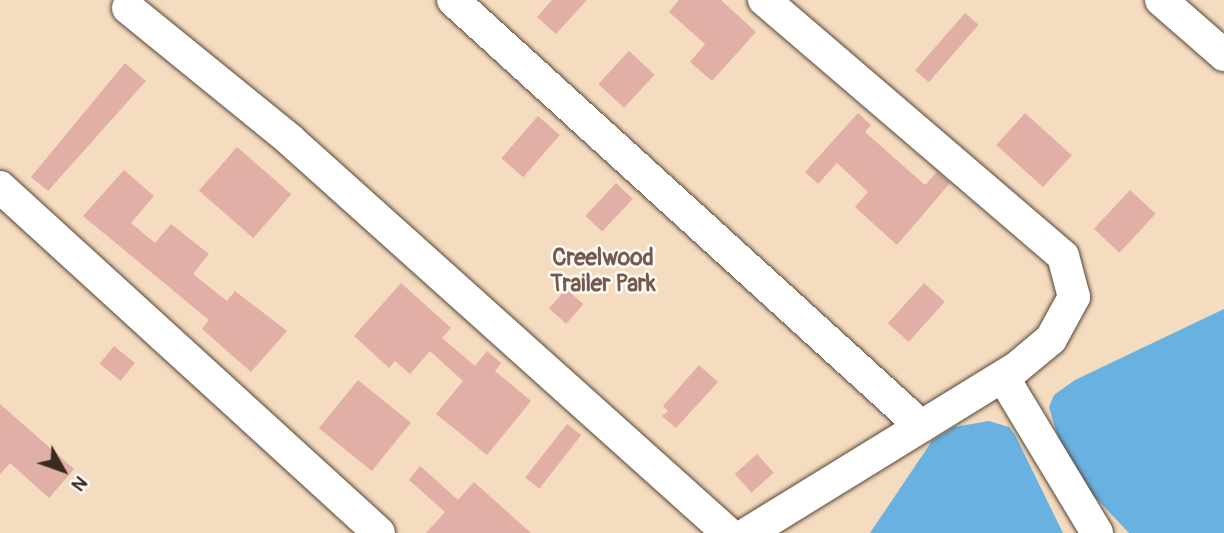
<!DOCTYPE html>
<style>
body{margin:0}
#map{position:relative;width:1224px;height:533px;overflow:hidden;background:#f5dcc0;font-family:Pangolin,sans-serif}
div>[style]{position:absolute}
.water>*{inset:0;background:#68b1e0}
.building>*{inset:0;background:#e1afa5;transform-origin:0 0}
.roads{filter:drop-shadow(0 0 2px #574536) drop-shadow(0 0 2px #574536)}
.minor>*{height:32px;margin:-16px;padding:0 16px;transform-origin:16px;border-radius:16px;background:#fff}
span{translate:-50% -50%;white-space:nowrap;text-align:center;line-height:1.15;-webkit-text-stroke:5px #fdfcf7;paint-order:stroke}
.neighbourhood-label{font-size:23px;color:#75594d;font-weight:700}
.north{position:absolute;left:28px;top:435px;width:70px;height:70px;-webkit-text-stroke:5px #fdfcf7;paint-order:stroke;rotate:130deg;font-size:19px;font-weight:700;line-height:28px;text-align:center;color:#3b2a1e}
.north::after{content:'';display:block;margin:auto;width:24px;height:32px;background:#3b2a1e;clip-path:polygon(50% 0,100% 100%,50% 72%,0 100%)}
</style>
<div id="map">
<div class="water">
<i style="clip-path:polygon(1224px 309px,1224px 533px,1129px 533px,1080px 481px,1064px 457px,1049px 407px,1054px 395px,1075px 380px)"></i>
<i style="clip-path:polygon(989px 421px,1009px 427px,1015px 435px,1063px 533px,870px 533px,932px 441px,954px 427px)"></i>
</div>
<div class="building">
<i style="clip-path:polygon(552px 0,587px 0,556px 34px,537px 17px)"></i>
<i style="clip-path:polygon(679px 0,721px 0,756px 32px,712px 81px,690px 62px,705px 44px,669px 12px)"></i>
<i style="left:965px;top:13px;width:18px;height:76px;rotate:41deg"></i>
<i style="left:629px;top:51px;width:35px;height:45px;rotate:43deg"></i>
<i style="clip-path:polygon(125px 63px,146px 81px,48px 191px,31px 177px)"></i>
<i style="clip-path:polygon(858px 113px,871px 125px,865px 132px,925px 185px,937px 172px,950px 183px,897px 245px,855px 207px,868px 192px,837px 163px,818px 184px,805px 172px)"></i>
<i style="left:1025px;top:113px;width:63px;height:43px;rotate:42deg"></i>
<i style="left:538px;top:116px;width:29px;height:56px;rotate:41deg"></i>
<i style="left:237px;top:147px;width:72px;height:58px;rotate:41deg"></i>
<i style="clip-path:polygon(124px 170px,154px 196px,131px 223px,155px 243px,171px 224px,209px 254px,193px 274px,227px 301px,235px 291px,287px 331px,251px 372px,202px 329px,209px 320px,83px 216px)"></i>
<i style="left:616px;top:183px;width:23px;height:45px;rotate:43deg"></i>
<i style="left:1130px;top:190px;width:35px;height:53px;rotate:43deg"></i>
<i style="clip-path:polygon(401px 283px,451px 328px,442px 338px,475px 366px,487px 351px,501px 363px,495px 371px,531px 401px,487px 455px,436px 414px,463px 381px,430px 351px,410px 374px,395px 361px,389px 368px,354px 336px)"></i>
<i style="left:924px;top:283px;width:28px;height:54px;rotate:42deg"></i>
<i style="left:566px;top:289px;width:23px;height:26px;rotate:41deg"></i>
<i style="left:114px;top:346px;width:27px;height:23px;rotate:39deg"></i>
<i style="clip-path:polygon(699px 365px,718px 382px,676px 428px,662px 416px,668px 411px,663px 406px)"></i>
<i style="left:358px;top:380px;width:68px;height:62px;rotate:39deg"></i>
<i style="clip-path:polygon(0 404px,74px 469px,49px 498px,10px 463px,0 474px)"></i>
<i style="left:567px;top:424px;width:18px;height:68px;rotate:38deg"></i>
<i style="left:757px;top:454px;width:25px;height:30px;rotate:48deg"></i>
<i style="clip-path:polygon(420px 466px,458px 500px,474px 482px,531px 533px,426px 533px,445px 512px,409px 480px)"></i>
</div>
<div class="roads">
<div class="minor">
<i style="left:453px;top:0;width:633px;rotate:42.31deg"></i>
<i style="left:1161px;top:0;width:84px;rotate:41.1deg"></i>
<i style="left:128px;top:8px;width:208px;rotate:39.1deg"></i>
<i style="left:289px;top:139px;width:590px;rotate:41.91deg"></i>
<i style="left:0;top:187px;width:513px;rotate:42.39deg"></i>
<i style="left:1003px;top:377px;width:182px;rotate:58.9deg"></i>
<i style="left:748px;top:533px;width:313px;rotate:-31.6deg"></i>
<i style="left:1015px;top:369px;width:47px;rotate:-39.8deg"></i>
<i style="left:1051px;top:339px;width:48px;rotate:-61.3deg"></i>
<i style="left:1074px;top:297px;width:42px;rotate:-105deg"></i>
<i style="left:1063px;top:256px;width:394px;rotate:-139.4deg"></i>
</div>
</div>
<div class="neighbourhood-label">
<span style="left:603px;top:271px">Creelwood<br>Trailer Park</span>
</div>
<div class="north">N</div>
</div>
